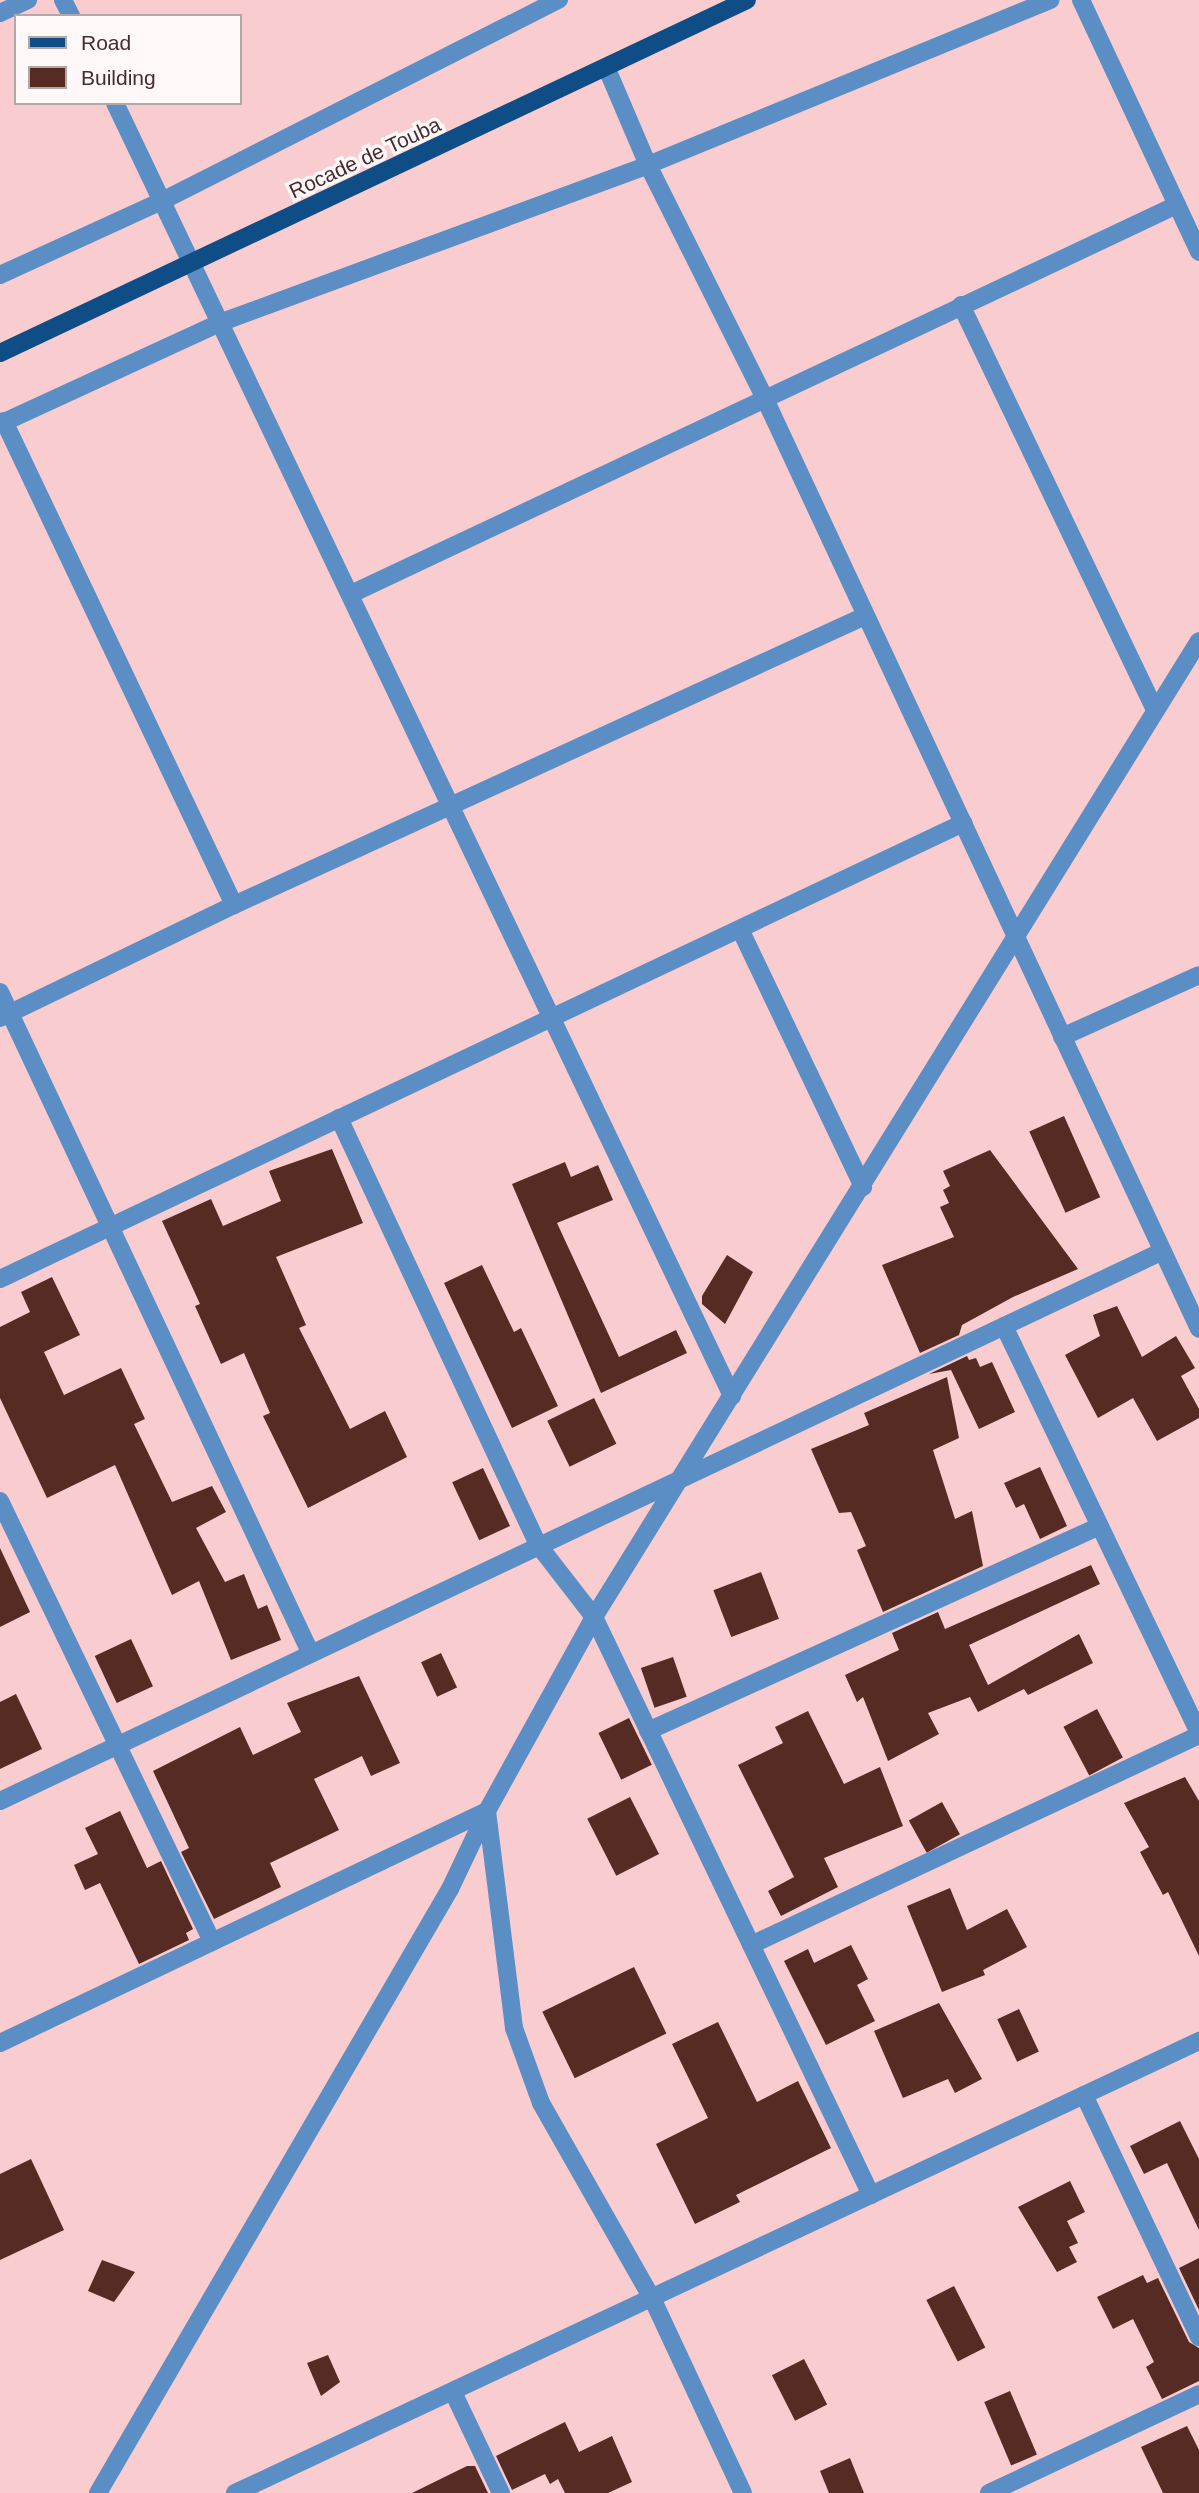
<!DOCTYPE html>
<style>
body{margin:0}
#map{position:relative;width:1199px;height:2493px;overflow:hidden;background:#f9ccd0;font-family:Arial,sans-serif}
div>[style]{position:absolute}
.building>*{inset:0;background:#562b23;transform-origin:0 0}
.minor>*{height:18px;margin:-9px;padding:0 9px;transform-origin:9px;border-radius:9px;background:#5c8ec6}
.major>*{height:18px;margin:-9px;padding:0 9px;transform-origin:9px;border-radius:9px;background:#0f4d87}
span{translate:-50% -50%;white-space:nowrap;text-align:center;line-height:1.15;-webkit-text-stroke:7px #fef8f9;paint-order:stroke}
.street-label{font-size:21px;color:#432d2f}
.legend{position:absolute;left:14px;top:14px;width:228px;height:91px;box-sizing:border-box;background:#fef8f9;border:2px solid #b3a7a8;margin:0;padding:9px 12px;list-style:none;font-size:21px;color:#432d2f}
.legend li{display:flex;align-items:center;gap:14px;height:35px}
.legend b{width:35px;border:2px solid #b3a7a8}
</style>
<div id="map">
<div class="building">
<i style="left:1064px;top:1116px;width:89px;height:38px;rotate:66deg"></i>
<i style="clip-path:polygon(332px 1149px,363px 1223px,276px 1257px,306px 1325px,299px 1328px,350px 1429px,385px 1411px,407px 1457px,308px 1508px,263px 1416px,270px 1413px,244px 1353px,221px 1364px,195px 1306px,200px 1304px,162px 1221px,211px 1199px,223px 1226px,281px 1201px,269px 1171px)"></i>
<i style="clip-path:polygon(990px 1150px,1078px 1269px,1013px 1297px,962px 1325px,959px 1335px,920px 1353px,882px 1265px,954px 1237px,940px 1207px,949px 1203px,943px 1190px,950px 1186px,943px 1171px)"></i>
<i style="clip-path:polygon(565px 1162px,571px 1177px,598px 1165px,613px 1200px,557px 1223px,619px 1357px,676px 1330px,687px 1353px,601px 1393px,512px 1184px)"></i>
<i style="clip-path:polygon(727px 1255px,753px 1272px,725px 1324px,702px 1304px,702px 1296px)"></i>
<i style="clip-path:polygon(482px 1265px,514px 1332px,521px 1328px,558px 1406px,512px 1428px,444px 1283px)"></i>
<i style="clip-path:polygon(52px 1277px,80px 1335px,44px 1352px,64px 1395px,121px 1368px,145px 1419px,134px 1424px,172px 1502px,212px 1486px,226px 1512px,196px 1528px,225px 1582px,244px 1574px,258px 1609px,267px 1605px,281px 1640px,231px 1660px,199px 1581px,172px 1595px,115px 1465px,47px 1498px,0 1398px,0 1327px,30px 1312px,21px 1292px)"></i>
<i style="clip-path:polygon(1117px 1306px,1142px 1357px,1176px 1336px,1195px 1368px,1181px 1376px,1199px 1409px,1199px 1418px,1157px 1441px,1133px 1398px,1098px 1418px,1065px 1355px,1100px 1336px,1093px 1315px)"></i>
<i style="clip-path:polygon(967px 1356px,969px 1360px,976px 1358px,980px 1367px,992px 1362px,1015px 1412px,979px 1429px,951px 1370px,929px 1374px)"></i>
<i style="clip-path:polygon(947px 1377px,959px 1438px,933px 1450px,955px 1519px,972px 1511px,983px 1566px,883px 1612px,857px 1550px,866px 1546px,851px 1512px,839px 1513px,811px 1449px,869px 1425px,864px 1413px)"></i>
<i style="left:594px;top:1398px;width:51px;height:52px;rotate:64deg"></i>
<i style="clip-path:polygon(1040px 1467px,1067px 1526px,1040px 1539px,1024px 1504px,1016px 1508px,1004px 1483px)"></i>
<i style="left:483px;top:1468px;width:64px;height:34px;rotate:65deg"></i>
<i style="clip-path:polygon(0 1548px,30px 1612px,0 1627px)"></i>
<i style="clip-path:polygon(1091px 1565px,1100px 1584px,969px 1645px,988px 1685px,1079px 1634px,1093px 1663px,1028px 1695px,1024px 1689px,978px 1712px,970px 1697px,928px 1713px,939px 1734px,888px 1761px,863px 1697px,857px 1702px,845px 1675px,899px 1650px,892px 1633px,938px 1612px,945px 1629px)"></i>
<i style="left:761px;top:1572px;width:50px;height:51px;rotate:69deg"></i>
<i style="left:131px;top:1639px;width:52px;height:40px;rotate:65deg"></i>
<i style="left:441px;top:1653px;width:38px;height:22px;rotate:65deg"></i>
<i style="left:673px;top:1657px;width:42px;height:34px;rotate:71deg"></i>
<i style="clip-path:polygon(359px 1676px,400px 1763px,371px 1776px,362px 1756px,314px 1779px,339px 1830px,270px 1863px,281px 1887px,214px 1919px,181px 1852px,189px 1848px,153px 1771px,240px 1727px,253px 1755px,301px 1732px,287px 1703px)"></i>
<i style="clip-path:polygon(16px 1694px,42px 1749px,0 1769px,0 1702px)"></i>
<i style="left:1097px;top:1709px;width:55px;height:38px;rotate:62deg"></i>
<i style="clip-path:polygon(808px 1711px,844px 1784px,880px 1767px,903px 1826px,824px 1858px,838px 1887px,781px 1916px,768px 1891px,794px 1877px,738px 1765px,783px 1743px,775px 1727px)"></i>
<i style="left:629px;top:1718px;width:52px;height:34px;rotate:64deg"></i>
<i style="clip-path:polygon(1185px 1777px,1199px 1801px,1199px 1956px,1168px 1892px,1163px 1895px,1140px 1852px,1149px 1847px,1124px 1803px)"></i>
<i style="left:630px;top:1797px;width:64px;height:48px;rotate:63deg"></i>
<i style="left:942px;top:1802px;width:37px;height:38px;rotate:61deg"></i>
<i style="clip-path:polygon(120px 1811px,147px 1868px,161px 1861px,193px 1929px,186px 1933px,189px 1940px,139px 1964px,100px 1883px,85px 1890px,74px 1865px,98px 1854px,85px 1828px)"></i>
<i style="clip-path:polygon(950px 1888px,967px 1930px,1007px 1909px,1027px 1947px,983px 1970px,985px 1975px,942px 1992px,907px 1906px)"></i>
<i style="clip-path:polygon(851px 1945px,868px 1979px,857px 1985px,875px 2021px,826px 2045px,784px 1961px,808px 1949px,814px 1963px)"></i>
<i style="left:634px;top:1967px;width:74px;height:102px;rotate:64deg"></i>
<i style="clip-path:polygon(939px 2003px,982px 2079px,955px 2093px,948px 2079px,903px 2098px,874px 2031px)"></i>
<i style="left:1019px;top:2009px;width:47px;height:24px;rotate:65deg"></i>
<i style="clip-path:polygon(718px 2022px,757px 2102px,798px 2081px,831px 2148px,736px 2195px,740px 2202px,695px 2224px,656px 2144px,708px 2118px,672px 2044px)"></i>
<i style="clip-path:polygon(1180px 2121px,1199px 2159px,1199px 2230px,1167px 2163px,1144px 2174px,1130px 2146px)"></i>
<i style="clip-path:polygon(31px 2159px,64px 2230px,0 2260px,0 2174px)"></i>
<i style="clip-path:polygon(1070px 2181px,1085px 2212px,1067px 2221px,1078px 2243px,1069px 2247px,1077px 2262px,1057px 2272px,1018px 2207px)"></i>
<i style="clip-path:polygon(1199px 2258px,1199px 2310px,1179px 2268px)"></i>
<i style="clip-path:polygon(102px 2260px,135px 2272px,114px 2302px,88px 2291px)"></i>
<i style="clip-path:polygon(1143px 2275px,1147px 2283px,1158px 2278px,1189px 2342px,1199px 2348px,1199px 2381px,1162px 2399px,1146px 2367px,1154px 2362px,1133px 2319px,1113px 2329px,1097px 2297px)"></i>
<i style="left:954px;top:2286px;width:69px;height:31px;rotate:63deg"></i>
<i style="clip-path:polygon(328px 2355px,340px 2382px,321px 2396px,307px 2363px)"></i>
<i style="left:804px;top:2359px;width:51px;height:36px;rotate:63deg"></i>
<i style="left:1010px;top:2391px;width:69px;height:28px;rotate:67deg"></i>
<i style="clip-path:polygon(565px 2422px,579px 2452px,612px 2436px,632px 2482px,608px 2493px,565px 2493px,558px 2479px,550px 2484px,545px 2474px,512px 2490px,496px 2456px)"></i>
<i style="clip-path:polygon(1187px 2426px,1199px 2450px,1199px 2493px,1163px 2493px,1141px 2447px)"></i>
<i style="clip-path:polygon(850px 2458px,864px 2493px,829px 2493px,820px 2471px)"></i>
<i style="clip-path:polygon(467px 2466px,475px 2466px,488px 2493px,412px 2493px)"></i>
</div>
<div class="minor">
<i style="left:63px;top:0;width:18px;rotate:63deg"></i>
<i style="left:1081px;top:0;width:278px;rotate:64.9deg"></i>
<i style="left:0;top:13px;width:31px;rotate:-25deg"></i>
<i style="left:607px;top:69px;width:104px;rotate:66.9deg"></i>
<i style="left:648px;top:165px;width:262px;rotate:63.4deg"></i>
<i style="left:765px;top:399px;width:1026px;rotate:64.98deg"></i>
<i style="left:115px;top:103px;width:1433px;rotate:64.49deg"></i>
<i style="left:0;top:275px;width:180px;rotate:-24.6deg"></i>
<i style="left:164px;top:200px;width:443px;rotate:-26.9deg"></i>
<i style="left:961px;top:305px;width:449px;rotate:64.4deg"></i>
<i style="left:4px;top:421px;width:536px;rotate:64.58deg"></i>
<i style="left:0;top:424px;width:244px;rotate:-24.7deg"></i>
<i style="left:222px;top:322px;width:454px;rotate:-20.2deg"></i>
<i style="left:648px;top:165px;width:435px;rotate:-22.3deg"></i>
<i style="left:351px;top:594px;width:913px;rotate:-25.22deg"></i>
<i style="left:740px;top:929px;width:286px;rotate:64.5deg"></i>
<i style="left:0;top:992px;width:731px;rotate:64.84deg"></i>
<i style="left:0;top:1018px;width:260px;rotate:-25.8deg"></i>
<i style="left:234px;top:905px;width:694px;rotate:-24.61deg"></i>
<i style="left:1062px;top:1037px;width:150px;rotate:-24.3deg"></i>
<i style="left:339px;top:1118px;width:472px;rotate:65deg"></i>
<i style="left:539px;top:1546px;width:90px;rotate:52.2deg"></i>
<i style="left:594px;top:1617px;width:641px;rotate:64.39deg"></i>
<i style="left:0;top:1279px;width:1066px;rotate:-25.34deg"></i>
<i style="left:1004px;top:1326px;width:451px;rotate:64.4deg"></i>
<i style="left:0;top:1501px;width:489px;rotate:64.3deg"></i>
<i style="left:648px;top:1731px;width:496px;rotate:-24.4deg"></i>
<i style="left:0;top:1801px;width:1286px;rotate:-25.31deg"></i>
<i style="left:751px;top:1945px;width:495px;rotate:-25.1deg"></i>
<i style="left:0;top:2043px;width:539px;rotate:-25.47deg"></i>
<i style="left:487px;top:1811px;width:219px;rotate:82.9deg"></i>
<i style="left:514px;top:2028px;width:80px;rotate:70.2deg"></i>
<i style="left:541px;top:2103px;width:224px;rotate:60.4deg"></i>
<i style="left:652px;top:2298px;width:215px;rotate:65deg"></i>
<i style="left:1084px;top:2095px;width:268px;rotate:64.6deg"></i>
<i style="left:453px;top:2392px;width:112px;rotate:64.6deg"></i>
<i style="left:98px;top:2493px;width:699px;rotate:-59.77deg"></i>
<i style="left:450px;top:1889px;width:86px;rotate:-64.6deg"></i>
<i style="left:487px;top:1811px;width:222px;rotate:-61.1deg"></i>
<i style="left:594px;top:1617px;width:1148px;rotate:-58.21deg"></i>
<i style="left:235px;top:2493px;width:1065px;rotate:-25.12deg"></i>
<i style="left:989px;top:2493px;width:232px;rotate:-25.2deg"></i>
</div>
<div class="major">
<i style="left:0;top:353px;width:826px;rotate:-25.29deg"></i>
</div>
<div class="street-label">
<span style="left:365px;top:158px;rotate:-25deg">Rocade de Touba</span>
</div>
<ul class="legend">
<li><b style="height:9px;background:#0f4d87"></b>Road</li>
<li><b style="height:19px;background:#562b23"></b>Building</li>
</ul>
</div>
